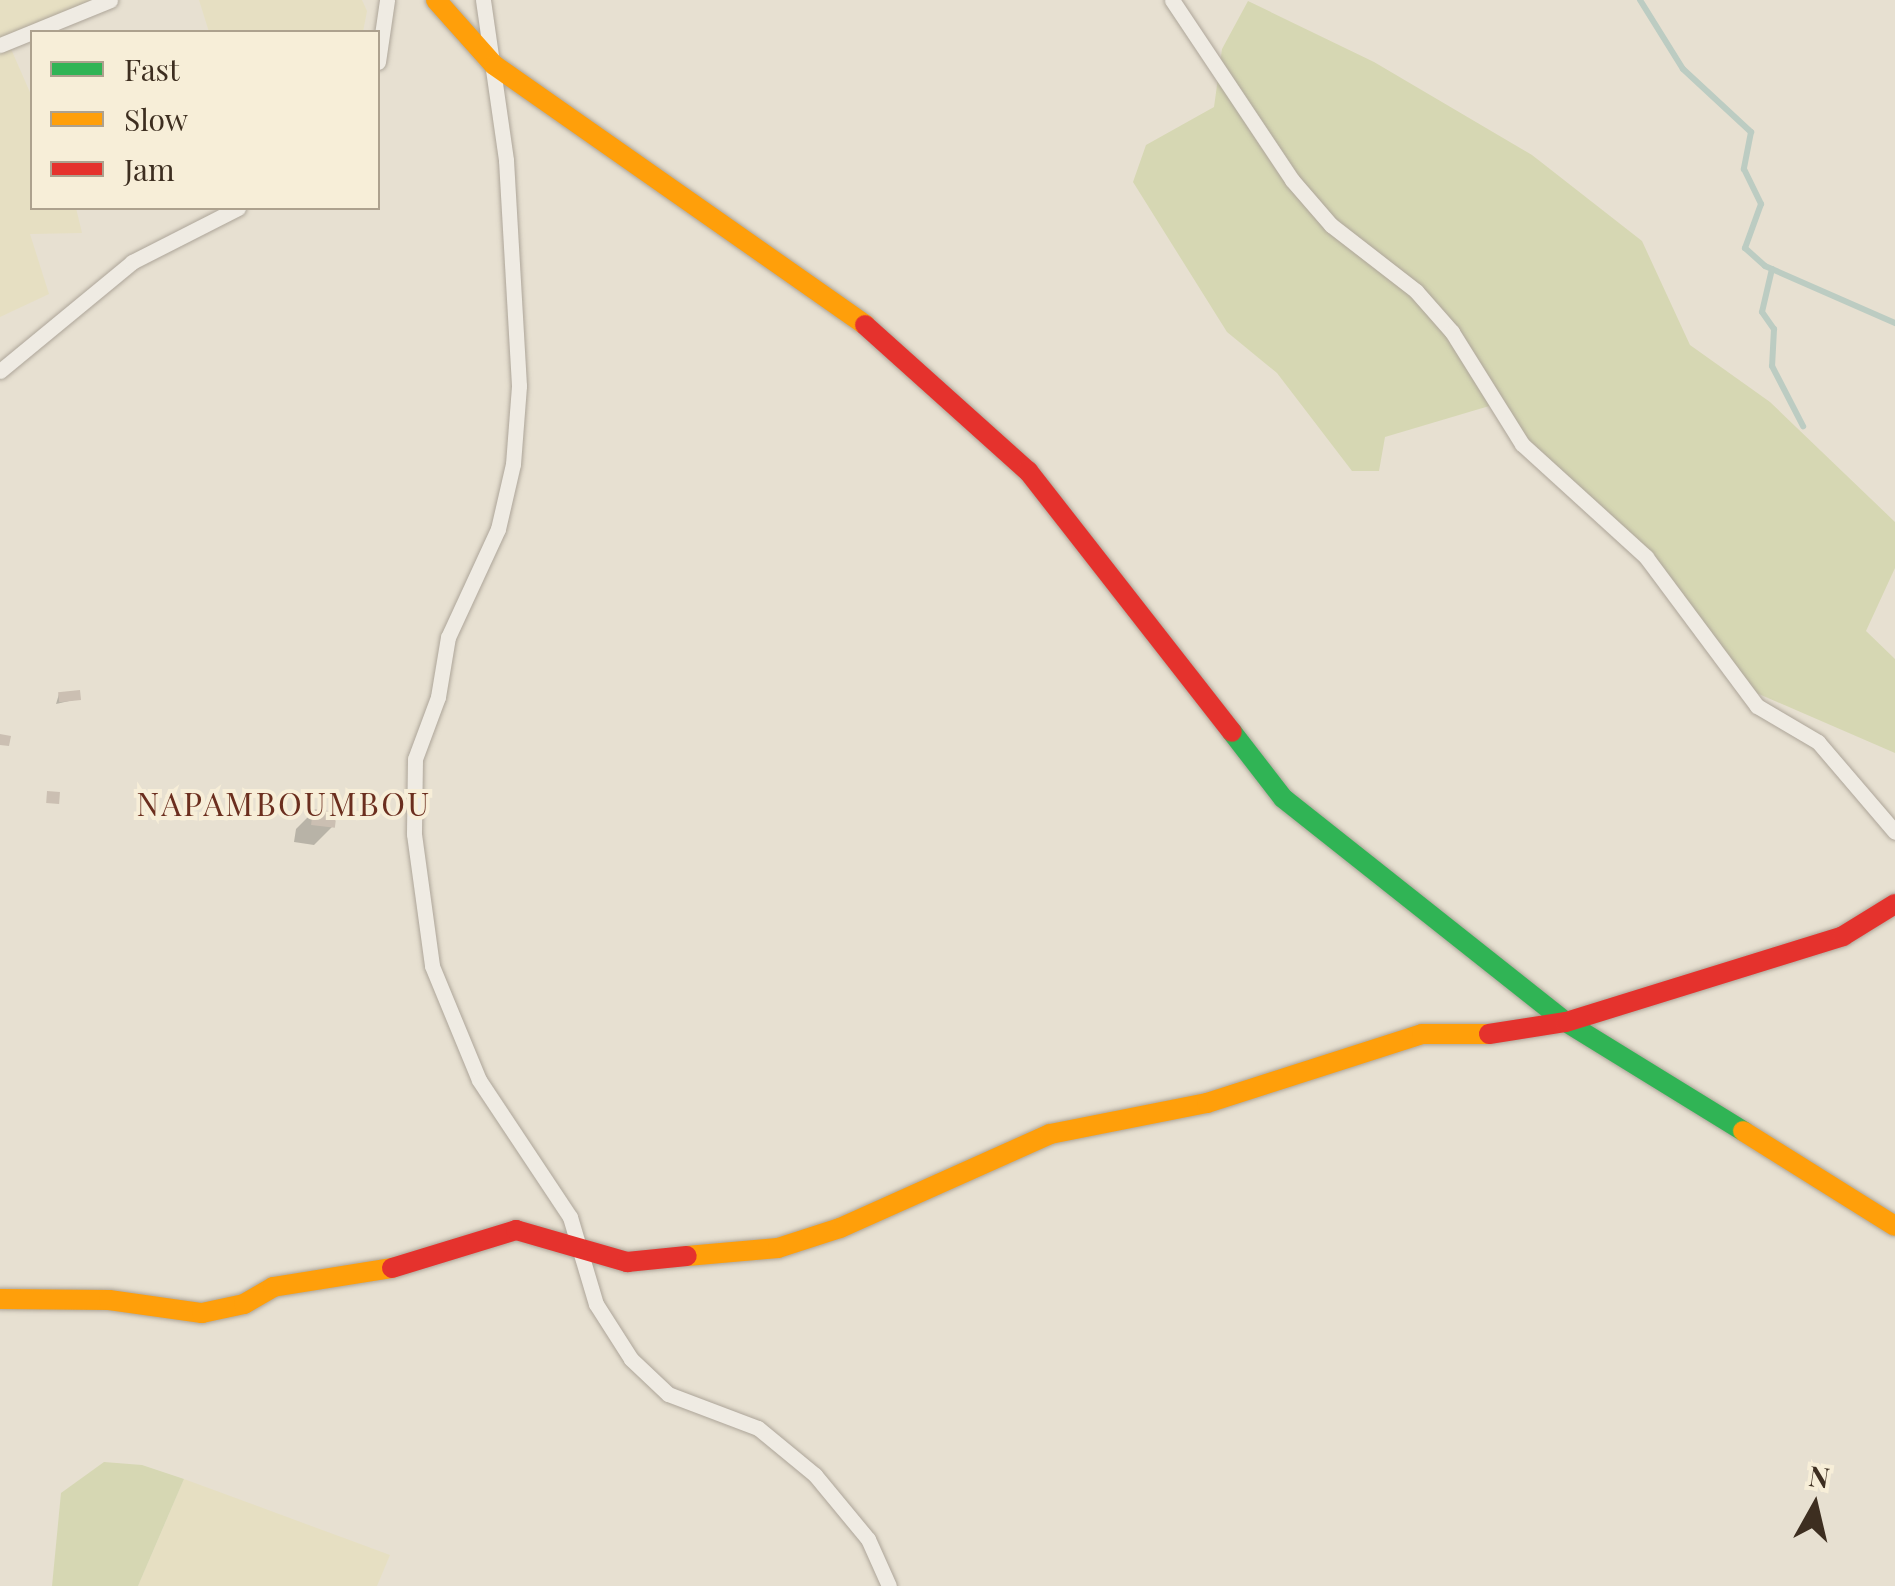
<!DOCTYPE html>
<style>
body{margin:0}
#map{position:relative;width:1895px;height:1586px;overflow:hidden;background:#e7e0d1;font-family:"Playfair Display",serif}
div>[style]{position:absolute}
.farmland>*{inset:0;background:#e6dfc2}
.green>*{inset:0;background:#d6d7b3}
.shadow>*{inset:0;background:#0003}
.stream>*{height:6px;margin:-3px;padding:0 3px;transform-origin:3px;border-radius:3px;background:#bcccc2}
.building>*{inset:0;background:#cbbfb2;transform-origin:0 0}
.roads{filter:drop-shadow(0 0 2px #ada599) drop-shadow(0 0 2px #ada599)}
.street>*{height:15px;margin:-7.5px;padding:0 7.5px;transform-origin:7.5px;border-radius:7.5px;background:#efebe3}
.fast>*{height:20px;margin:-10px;padding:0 10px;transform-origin:10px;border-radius:10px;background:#30b455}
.slow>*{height:20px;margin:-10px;padding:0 10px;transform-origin:10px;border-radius:10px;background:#ff9f0a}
.jam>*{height:20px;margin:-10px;padding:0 10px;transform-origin:10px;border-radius:10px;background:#e5322d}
span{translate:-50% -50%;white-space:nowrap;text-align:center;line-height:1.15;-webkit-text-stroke:8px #f7eed8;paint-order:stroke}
.quarter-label{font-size:32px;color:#6b2e1e;letter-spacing:2.5px}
.legend{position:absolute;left:30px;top:30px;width:350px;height:180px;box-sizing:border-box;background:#f7eed8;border:2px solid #ada18e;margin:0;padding:12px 18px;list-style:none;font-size:30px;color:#3d2e20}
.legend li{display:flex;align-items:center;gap:20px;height:50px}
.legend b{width:50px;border:2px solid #ada18e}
.north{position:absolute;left:1765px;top:1456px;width:100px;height:100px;-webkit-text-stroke:8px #f7eed8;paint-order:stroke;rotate:8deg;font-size:28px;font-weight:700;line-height:40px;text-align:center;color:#3d2e20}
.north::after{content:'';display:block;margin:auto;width:35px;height:45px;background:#3d2e20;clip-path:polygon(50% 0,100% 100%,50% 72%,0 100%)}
</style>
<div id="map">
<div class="farmland">
<i style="clip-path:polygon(0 0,110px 0,8px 42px,32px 97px,32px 208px,76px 208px,82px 233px,30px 234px,49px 294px,0 317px)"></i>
<i style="clip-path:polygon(199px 0,362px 0,367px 11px,363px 32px,209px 32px)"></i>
<i style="clip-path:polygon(184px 1479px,390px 1555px,377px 1586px,138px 1586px)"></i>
</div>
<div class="green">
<i style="clip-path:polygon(1248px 1px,1374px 62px,1532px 155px,1642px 241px,1690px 345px,1770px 402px,1895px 522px,1895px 568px,1866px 631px,1895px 659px,1895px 753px,1745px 688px,1685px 601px,1522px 444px,1496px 404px,1385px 437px,1379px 471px,1352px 471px,1277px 373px,1227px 332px,1133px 182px,1146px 145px,1214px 107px,1222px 49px)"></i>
<i style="clip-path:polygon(104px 1462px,142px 1465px,184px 1479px,138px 1586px,52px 1586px,61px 1493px)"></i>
</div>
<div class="shadow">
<i style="clip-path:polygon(59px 694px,78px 699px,56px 704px)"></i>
<i style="clip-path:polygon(314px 811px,332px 827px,314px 845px,294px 842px,296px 829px)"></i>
</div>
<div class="stream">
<i style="left:1640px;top:0;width:81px;rotate:58.1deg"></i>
<i style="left:1683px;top:69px;width:93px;rotate:42.8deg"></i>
<i style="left:1751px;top:132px;width:38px;rotate:101deg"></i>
<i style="left:1744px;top:169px;width:39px;rotate:64deg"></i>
<i style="left:1761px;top:204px;width:47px;rotate:110deg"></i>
<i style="left:1745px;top:248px;width:27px;rotate:42deg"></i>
<i style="left:1765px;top:266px;width:142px;rotate:23.7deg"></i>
<i style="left:1772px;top:269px;width:44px;rotate:103.1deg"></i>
<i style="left:1762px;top:312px;width:21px;rotate:55deg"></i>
<i style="left:1774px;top:329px;width:37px;rotate:93deg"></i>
<i style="left:1772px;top:366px;width:68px;rotate:62.7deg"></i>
</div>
<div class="building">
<i style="left:80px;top:690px;width:10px;height:22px;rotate:84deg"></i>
<i style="clip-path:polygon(0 734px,11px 736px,9px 746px,0 745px)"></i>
<i style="left:47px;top:791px;width:13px;height:12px;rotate:4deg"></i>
<i style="left:313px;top:809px;width:24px;height:16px;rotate:7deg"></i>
</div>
<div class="roads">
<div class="street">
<i style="left:483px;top:0;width:162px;rotate:81.8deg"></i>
<i style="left:506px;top:160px;width:226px;rotate:86.7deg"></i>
<i style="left:519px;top:386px;width:78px;rotate:94.4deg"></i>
<i style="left:513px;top:464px;width:67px;rotate:103deg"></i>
<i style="left:498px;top:529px;width:119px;rotate:114.8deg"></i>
<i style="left:448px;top:637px;width:61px;rotate:99.5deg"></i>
<i style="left:438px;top:697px;width:66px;rotate:110.4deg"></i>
<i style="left:415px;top:759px;width:75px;rotate:90.8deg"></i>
<i style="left:414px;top:834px;width:133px;rotate:82.2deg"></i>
<i style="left:432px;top:966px;width:123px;rotate:67.6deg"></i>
<i style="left:479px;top:1080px;width:164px;rotate:56.4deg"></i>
<i style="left:570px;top:1217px;width:91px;rotate:73.4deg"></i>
<i style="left:596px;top:1304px;width:65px;rotate:57.5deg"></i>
<i style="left:631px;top:1359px;width:51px;rotate:43.4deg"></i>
<i style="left:668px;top:1394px;width:96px;rotate:20.7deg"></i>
<i style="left:758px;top:1428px;width:74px;rotate:39.5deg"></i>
<i style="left:815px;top:1475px;width:83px;rotate:50.4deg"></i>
<i style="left:868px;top:1539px;width:51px;rotate:65.9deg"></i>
<i style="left:1172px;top:0;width:216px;rotate:56.3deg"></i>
<i style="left:1292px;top:180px;width:60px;rotate:49.1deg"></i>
<i style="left:1331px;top:225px;width:108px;rotate:37.8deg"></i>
<i style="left:1416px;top:291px;width:55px;rotate:48.7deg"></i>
<i style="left:1452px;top:332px;width:132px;rotate:58deg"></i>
<i style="left:1522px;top:444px;width:168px;rotate:42.3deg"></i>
<i style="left:1646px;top:557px;width:186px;rotate:53.3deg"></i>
<i style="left:1757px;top:706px;width:71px;rotate:30.5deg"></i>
<i style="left:1818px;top:742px;width:118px;rotate:49.5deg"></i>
<i style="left:0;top:45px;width:119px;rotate:-22.2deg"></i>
<i style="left:378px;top:62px;width:63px;rotate:-81.7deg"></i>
<i style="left:0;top:371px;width:171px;rotate:-39.5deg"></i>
<i style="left:132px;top:262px;width:119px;rotate:-27deg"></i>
</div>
<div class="fast">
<i style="left:1232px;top:732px;width:83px;rotate:52.3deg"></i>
<i style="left:1283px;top:798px;width:361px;rotate:38.4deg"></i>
<i style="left:1566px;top:1022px;width:208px;rotate:31.6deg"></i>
</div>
<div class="slow">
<i style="left:436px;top:0;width:87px;rotate:48.3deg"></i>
<i style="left:494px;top:65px;width:453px;rotate:35deg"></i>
<i style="left:1743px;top:1131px;width:179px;rotate:32deg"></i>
<i style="left:687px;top:1256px;width:91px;rotate:-5deg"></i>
<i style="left:778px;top:1248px;width:65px;rotate:-17.9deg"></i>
<i style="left:840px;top:1228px;width:230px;rotate:-24.1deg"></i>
<i style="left:1050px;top:1134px;width:160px;rotate:-11.2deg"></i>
<i style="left:1207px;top:1103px;width:226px;rotate:-17.8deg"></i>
<i style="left:1422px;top:1034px;width:67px"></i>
<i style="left:0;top:1299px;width:109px;rotate:0.5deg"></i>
<i style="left:109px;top:1300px;width:94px;rotate:8deg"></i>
<i style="left:202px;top:1313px;width:43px;rotate:-12.1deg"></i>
<i style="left:244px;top:1304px;width:34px;rotate:-30deg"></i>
<i style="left:273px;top:1287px;width:121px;rotate:-9.1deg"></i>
</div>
<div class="jam">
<i style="left:865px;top:325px;width:219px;rotate:41.9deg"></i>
<i style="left:1028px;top:471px;width:331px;rotate:52deg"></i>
<i style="left:1489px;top:1034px;width:78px;rotate:-8.9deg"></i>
<i style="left:1566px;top:1022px;width:290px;rotate:-17.2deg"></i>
<i style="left:1843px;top:936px;width:61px;rotate:-31.6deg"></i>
<i style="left:392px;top:1268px;width:130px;rotate:-17deg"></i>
<i style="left:516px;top:1230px;width:116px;rotate:16.1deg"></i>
<i style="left:627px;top:1262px;width:60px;rotate:-5.7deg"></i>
</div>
</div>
<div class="quarter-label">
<span style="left:284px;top:803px">NAPAMBOUMBOU</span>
</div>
<ul class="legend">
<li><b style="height:12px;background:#30b455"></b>Fast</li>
<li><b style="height:12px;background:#ff9f0a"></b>Slow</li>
<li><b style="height:12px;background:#e5322d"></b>Jam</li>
</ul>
<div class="north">N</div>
</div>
